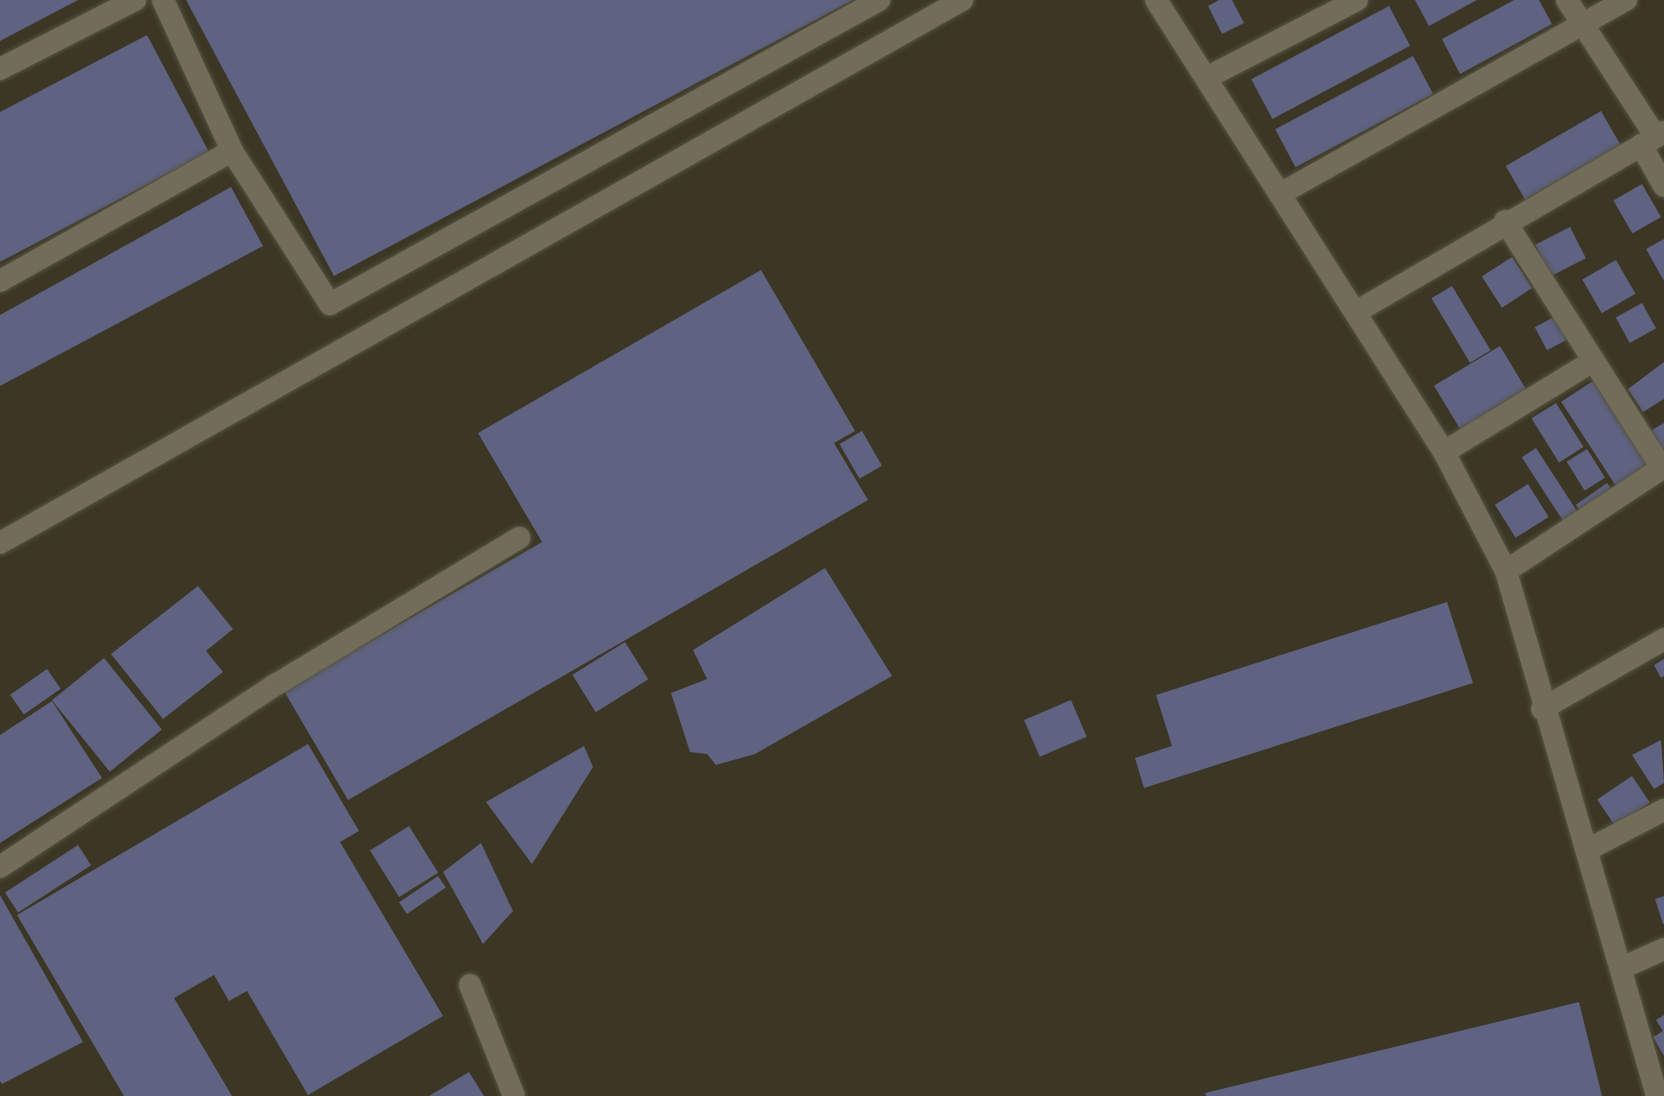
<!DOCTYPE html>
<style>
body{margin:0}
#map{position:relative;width:1664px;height:1096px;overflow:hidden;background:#3b3724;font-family:Inter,sans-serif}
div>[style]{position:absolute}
.building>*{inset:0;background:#5f6281;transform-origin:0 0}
.roads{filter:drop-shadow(0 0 2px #565342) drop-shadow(0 0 2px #565342)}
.minor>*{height:22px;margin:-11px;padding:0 11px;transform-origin:11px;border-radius:11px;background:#716d59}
span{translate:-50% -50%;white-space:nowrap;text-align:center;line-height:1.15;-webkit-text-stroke:6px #3b3724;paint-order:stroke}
</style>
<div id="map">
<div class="building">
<i style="clip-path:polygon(0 0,78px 0,0 41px)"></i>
<i style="clip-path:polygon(186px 0,853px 0,334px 276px)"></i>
<i style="clip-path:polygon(1219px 0,1232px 0,1244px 23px,1222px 34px,1208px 6px)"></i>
<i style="clip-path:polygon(1415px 0,1477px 0,1429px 26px)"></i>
<i style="clip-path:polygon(1514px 0,1539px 0,1552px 24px,1460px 74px,1442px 39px)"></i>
<i style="left:1389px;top:6px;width:45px;height:156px;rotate:62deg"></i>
<i style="clip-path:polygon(147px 35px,209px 152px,0 262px,0 112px)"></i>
<i style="left:1413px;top:56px;width:43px;height:156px;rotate:62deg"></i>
<i style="left:1601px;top:111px;width:39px;height:110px;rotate:60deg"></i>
<i style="left:1642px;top:184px;width:38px;height:33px;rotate:60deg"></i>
<i style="clip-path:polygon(231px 187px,263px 246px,0 386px,0 315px)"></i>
<i style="left:1570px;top:227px;width:35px;height:39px;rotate:63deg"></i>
<i style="clip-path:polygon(1664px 239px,1664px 281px,1646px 249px)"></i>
<i style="left:1512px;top:257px;width:37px;height:36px;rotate:57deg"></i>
<i style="left:1616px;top:260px;width:39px;height:39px;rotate:60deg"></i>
<i style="clip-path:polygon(761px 270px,855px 431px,834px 443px,868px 500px,348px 800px,284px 691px,542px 542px,478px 433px)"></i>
<i style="left:1452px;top:286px;width:75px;height:24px;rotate:59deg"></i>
<i style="left:1642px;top:303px;width:29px;height:30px;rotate:61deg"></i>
<i style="left:1556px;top:316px;width:26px;height:24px;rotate:62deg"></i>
<i style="left:1500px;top:346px;width:51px;height:77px;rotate:59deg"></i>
<i style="clip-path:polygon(1664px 362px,1664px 399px,1643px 412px,1628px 389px)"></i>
<i style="left:1593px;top:381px;width:103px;height:38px;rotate:57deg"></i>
<i style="left:1556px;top:403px;width:52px;height:29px;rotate:58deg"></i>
<i style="clip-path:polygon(1664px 423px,1664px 456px,1650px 431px)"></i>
<i style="left:862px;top:431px;width:40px;height:26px;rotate:60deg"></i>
<i style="left:1536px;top:448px;width:80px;height:17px;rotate:57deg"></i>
<i style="left:1587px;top:449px;width:34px;height:24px;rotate:58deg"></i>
<i style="left:1607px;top:483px;width:12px;height:38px;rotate:55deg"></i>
<i style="left:1528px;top:484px;width:39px;height:39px;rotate:58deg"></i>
<i style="clip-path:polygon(825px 568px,892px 676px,755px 754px,716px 765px,707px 754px,690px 752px,671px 693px,707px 679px,693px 650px)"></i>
<i style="clip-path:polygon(198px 586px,233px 629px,206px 651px,223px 672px,163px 719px,111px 654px)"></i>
<i style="clip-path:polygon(1447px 602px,1473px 683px,1144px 788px,1135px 758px,1172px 746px,1156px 695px)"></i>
<i style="left:625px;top:642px;width:44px;height:62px;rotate:58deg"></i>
<i style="left:104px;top:658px;width:92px;height:67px;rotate:51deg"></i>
<i style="clip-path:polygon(1664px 659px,1664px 676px,1661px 678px,1654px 665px)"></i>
<i style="left:47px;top:669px;width:24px;height:45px;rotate:55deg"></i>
<i style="left:1071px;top:700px;width:40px;height:51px;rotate:67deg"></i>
<i style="clip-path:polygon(52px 701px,102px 778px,0 843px,0 735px)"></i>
<i style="clip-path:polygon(1661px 740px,1664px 783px,1654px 789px,1632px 755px)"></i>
<i style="clip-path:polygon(308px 744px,359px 831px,340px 842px,443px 1016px,308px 1095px,247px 991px,229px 1001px,214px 975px,174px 998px,232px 1096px,124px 1096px,17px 915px)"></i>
<i style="clip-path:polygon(584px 746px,593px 767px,532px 864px,486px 802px)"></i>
<i style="left:1632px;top:776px;width:32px;height:42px;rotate:56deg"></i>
<i style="left:409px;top:826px;width:55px;height:46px;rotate:58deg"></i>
<i style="clip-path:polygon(481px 843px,513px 911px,483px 944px,443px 872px)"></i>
<i style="left:78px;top:845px;width:24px;height:87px;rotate:57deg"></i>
<i style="left:438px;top:876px;width:14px;height:47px;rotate:56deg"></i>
<i style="clip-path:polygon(0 895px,83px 1042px,2px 1084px,0 1081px)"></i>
<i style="clip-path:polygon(1664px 896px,1664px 924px,1663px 924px,1655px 899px)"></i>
<i style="clip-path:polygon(1579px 1002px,1602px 1096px,1206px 1096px,1205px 1093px)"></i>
<i style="clip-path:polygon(1664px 1015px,1664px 1056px,1653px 1037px,1663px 1031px,1656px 1020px)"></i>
<i style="clip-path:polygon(469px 1072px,484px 1096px,429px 1096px)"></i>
</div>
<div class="roads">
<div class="minor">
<i style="left:163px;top:0;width:166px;rotate:65.4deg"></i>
<i style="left:232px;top:151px;width:182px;rotate:57.4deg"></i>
<i style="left:330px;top:304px;width:628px;rotate:-28.97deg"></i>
<i style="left:1156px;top:0;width:536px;rotate:57.5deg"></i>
<i style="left:1444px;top:452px;width:134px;rotate:62.5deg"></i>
<i style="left:1506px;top:571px;width:546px;rotate:73.95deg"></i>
<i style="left:1567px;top:0;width:163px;rotate:57deg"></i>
<i style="left:0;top:69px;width:152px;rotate:-27.1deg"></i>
<i style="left:1206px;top:78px;width:170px;rotate:-27.3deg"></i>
<i style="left:1641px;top:145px;width:47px;rotate:60.7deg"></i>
<i style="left:1280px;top:194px;width:397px;rotate:-29.3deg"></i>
<i style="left:1505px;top:221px;width:293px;rotate:57.6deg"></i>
<i style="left:0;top:281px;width:266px;rotate:-29.3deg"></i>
<i style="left:1356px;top:312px;width:357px;rotate:-30.3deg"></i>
<i style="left:1444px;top:452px;width:175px;rotate:-31.4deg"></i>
<i style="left:0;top:543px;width:1105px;rotate:-29.44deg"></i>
<i style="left:1506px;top:571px;width:189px;rotate:-33.4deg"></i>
<i style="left:1542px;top:709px;width:141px;rotate:-29.8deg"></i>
<i style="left:1587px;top:850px;width:87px;rotate:-27.5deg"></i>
<i style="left:0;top:867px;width:332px;rotate:-33.5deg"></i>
<i style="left:277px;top:684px;width:283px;rotate:-31.1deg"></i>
<i style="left:1624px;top:967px;width:44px;rotate:-24.2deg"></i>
<i style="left:470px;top:985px;width:119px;rotate:68.4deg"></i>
</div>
</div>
</div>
